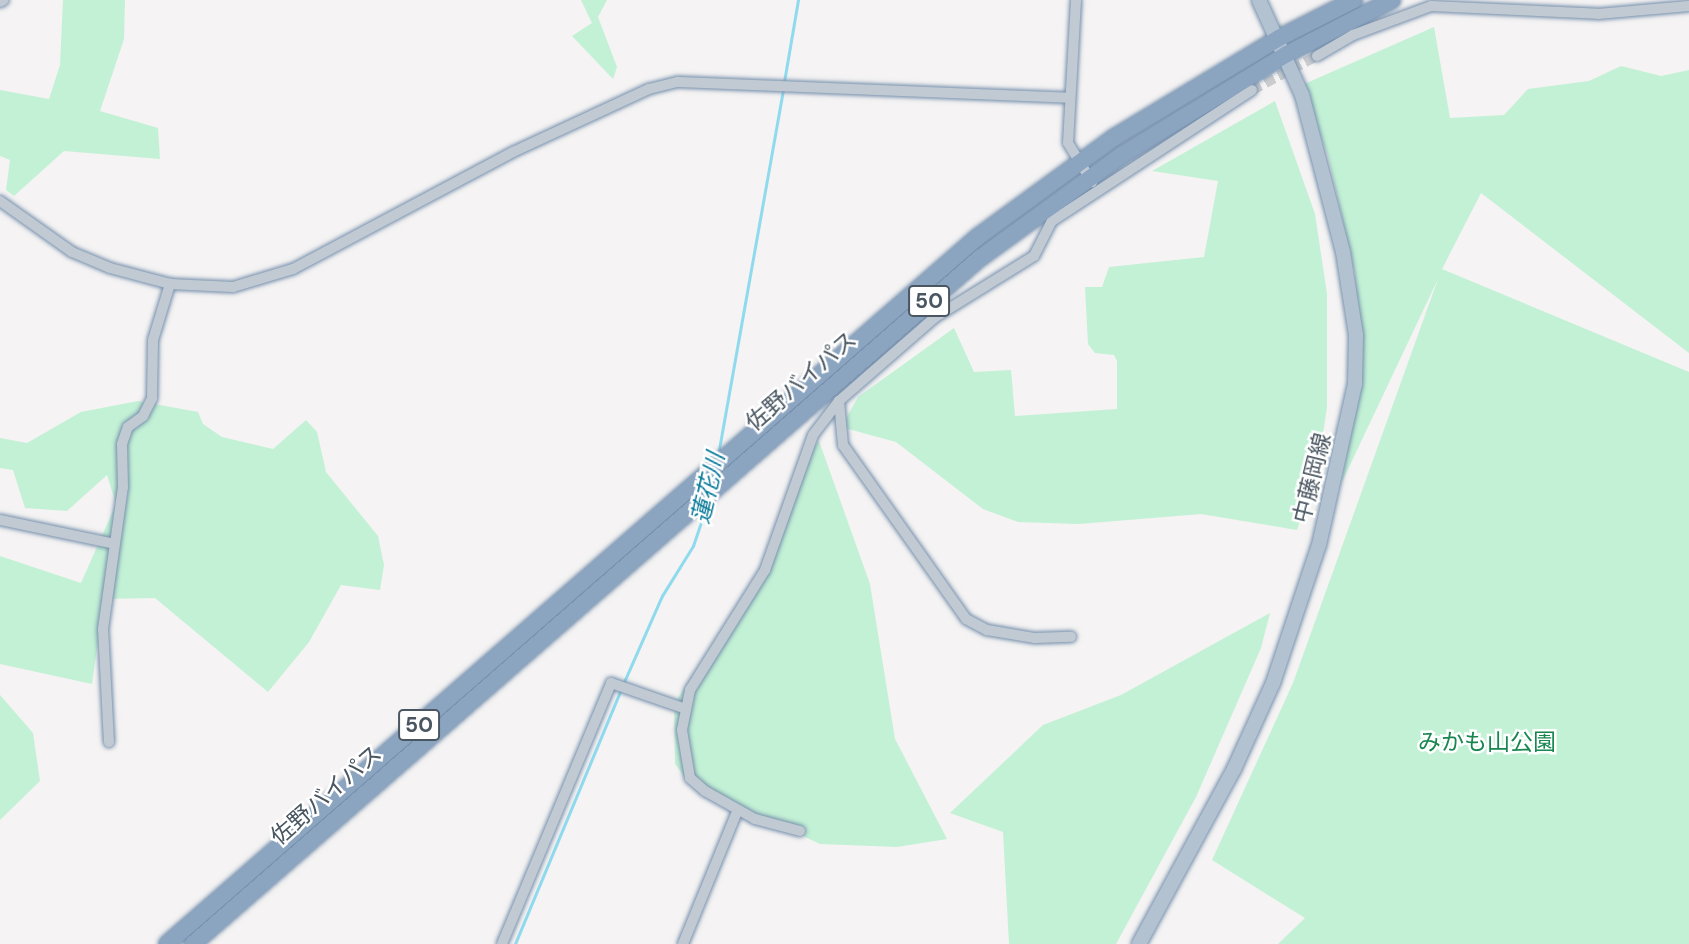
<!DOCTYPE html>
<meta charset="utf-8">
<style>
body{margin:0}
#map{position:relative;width:1689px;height:944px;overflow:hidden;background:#f5f3f3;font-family:"DM Sans","Noto Sans JP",sans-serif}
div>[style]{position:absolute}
.green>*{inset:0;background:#c3f1d5}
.stream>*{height:2.5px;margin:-1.25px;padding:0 1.25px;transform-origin:1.25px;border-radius:1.25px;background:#90daee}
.minor-tunnel>*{height:10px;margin-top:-5px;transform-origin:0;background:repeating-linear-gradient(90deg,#caccce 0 10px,transparent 0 15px)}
.roads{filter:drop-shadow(0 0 2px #7690ad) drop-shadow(0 0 2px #7690ad)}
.minor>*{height:10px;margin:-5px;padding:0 5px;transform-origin:5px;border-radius:5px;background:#c1cad2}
.major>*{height:14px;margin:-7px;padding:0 7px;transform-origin:7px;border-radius:7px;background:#b3c2d1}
.highway>*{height:16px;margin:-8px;padding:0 8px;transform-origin:8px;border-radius:8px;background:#8ba5c1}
span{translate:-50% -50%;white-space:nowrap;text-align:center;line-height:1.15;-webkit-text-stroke:5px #fff;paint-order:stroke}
.shield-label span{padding:2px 5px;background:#fff;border:2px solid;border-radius:5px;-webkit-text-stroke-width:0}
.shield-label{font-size:21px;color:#4a5661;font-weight:700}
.street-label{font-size:23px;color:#4a5661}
.park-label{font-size:23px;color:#17864f}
.water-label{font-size:24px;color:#0c7c9b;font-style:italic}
</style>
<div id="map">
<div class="green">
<i style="clip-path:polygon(63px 0,125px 0,124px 39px,100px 111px,158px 128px,160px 159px,64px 151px,14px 196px,6px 190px,10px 160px,0 156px,0 90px,49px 99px,60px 65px)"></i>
<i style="clip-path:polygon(581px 0,607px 0,598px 17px,617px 67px,613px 79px,572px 36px,592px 23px)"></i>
<i style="clip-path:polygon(1434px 27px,1450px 118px,1504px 115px,1528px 89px,1589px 81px,1621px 66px,1661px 76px,1689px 70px,1689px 353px,1481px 193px,1442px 269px,1689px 372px,1689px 944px,1278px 944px,1305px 918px,1212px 860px,1293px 683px,1438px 279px,1341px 484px,1360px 380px,1355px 273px,1328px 156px,1302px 85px)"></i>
<i style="clip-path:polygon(1275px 101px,1315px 214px,1327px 294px,1327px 407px,1318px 468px,1297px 530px,1201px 514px,1079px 524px,1018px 522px,983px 509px,896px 442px,841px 427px,858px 397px,954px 328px,974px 372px,1011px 370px,1015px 416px,1117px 409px,1117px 361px,1114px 355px,1095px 353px,1088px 344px,1085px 287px,1102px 287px,1109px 267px,1204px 257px,1218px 181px,1152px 171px)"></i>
<i style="clip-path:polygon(138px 401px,198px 412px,203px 424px,222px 437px,273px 449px,306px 420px,317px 432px,326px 472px,378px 536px,384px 565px,380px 590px,341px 585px,309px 642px,268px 692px,155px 598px,104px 599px,92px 684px,0 664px,0 556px,81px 583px,116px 504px,107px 475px,67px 511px,25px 508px,13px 470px,0 468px,0 438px,27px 443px,81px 412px)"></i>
<i style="clip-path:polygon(819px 441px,870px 584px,895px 739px,947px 839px,897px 847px,820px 844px,689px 783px,675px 764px,674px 704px,756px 579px,808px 453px)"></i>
<i style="clip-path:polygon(1270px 613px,1261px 648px,1196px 797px,1116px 944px,1009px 944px,1003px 832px,950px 813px,1043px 725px,1121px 695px)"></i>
<i style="clip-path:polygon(0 695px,33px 733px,40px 781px,0 820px)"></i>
</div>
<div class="stream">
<i style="left:784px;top:82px;width:83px;rotate:-80.3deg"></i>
<i style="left:718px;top:455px;width:372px;rotate:-79.9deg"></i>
<i style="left:624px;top:682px;width:94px;rotate:-66.2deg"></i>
<i style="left:662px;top:596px;width:59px;rotate:-58.2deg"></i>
<i style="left:693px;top:546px;width:46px;rotate:-71.2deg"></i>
<i style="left:515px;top:944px;width:276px;rotate:-67.4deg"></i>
</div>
<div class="minor-tunnel">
<i style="left:1252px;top:90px;width:73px;rotate:-27.6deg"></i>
</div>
<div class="roads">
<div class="minor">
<i style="left:1076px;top:0;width:143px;rotate:93.2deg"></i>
<i style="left:1068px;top:143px;width:46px;rotate:58.4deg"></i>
<i style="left:0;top:2px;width:4px;rotate:-27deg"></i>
<i style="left:1317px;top:56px;width:42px;rotate:-30.3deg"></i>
<i style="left:1353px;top:35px;width:83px;rotate:-20.4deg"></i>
<i style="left:1431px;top:6px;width:167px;rotate:2.7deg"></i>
<i style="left:1598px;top:14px;width:91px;rotate:-5deg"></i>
<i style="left:0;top:201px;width:88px;rotate:35.3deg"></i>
<i style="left:72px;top:252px;width:41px;rotate:22.8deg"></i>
<i style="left:110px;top:268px;width:62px;rotate:14.9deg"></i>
<i style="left:170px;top:284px;width:63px;rotate:2.7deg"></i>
<i style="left:233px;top:287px;width:63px;rotate:-16.7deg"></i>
<i style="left:293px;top:269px;width:249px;rotate:-28deg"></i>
<i style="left:513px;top:152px;width:150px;rotate:-24.9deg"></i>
<i style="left:649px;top:89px;width:30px;rotate:-14deg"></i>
<i style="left:678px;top:82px;width:392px;rotate:2.3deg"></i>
<i style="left:839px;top:401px;width:44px;rotate:84.8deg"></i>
<i style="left:843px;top:445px;width:213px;rotate:54.7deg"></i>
<i style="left:966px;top:619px;width:24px;rotate:28deg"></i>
<i style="left:987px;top:630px;width:49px;rotate:9.5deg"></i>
<i style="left:1035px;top:638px;width:36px;rotate:-2deg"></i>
<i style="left:0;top:520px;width:117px;rotate:11.8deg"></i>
<i style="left:109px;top:742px;width:113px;rotate:-93deg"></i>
<i style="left:103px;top:629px;width:143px;rotate:-82deg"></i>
<i style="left:123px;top:487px;width:43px;rotate:-91.3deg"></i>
<i style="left:122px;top:444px;width:18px;rotate:-71deg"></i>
<i style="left:128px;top:427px;width:19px;rotate:-36deg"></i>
<i style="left:143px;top:416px;width:20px;rotate:-63deg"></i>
<i style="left:152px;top:398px;width:58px;rotate:-89deg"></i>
<i style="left:153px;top:340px;width:59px;rotate:-73.1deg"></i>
<i style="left:800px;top:831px;width:47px;rotate:-165.1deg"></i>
<i style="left:755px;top:819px;width:57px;rotate:-150.8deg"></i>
<i style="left:705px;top:791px;width:20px;rotate:-139deg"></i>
<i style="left:690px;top:778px;width:49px;rotate:-99.5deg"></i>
<i style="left:682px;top:730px;width:41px;rotate:-78.7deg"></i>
<i style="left:690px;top:690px;width:142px;rotate:-58deg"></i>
<i style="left:765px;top:570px;width:143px;rotate:-70.4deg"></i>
<i style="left:813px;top:435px;width:43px;rotate:-52.6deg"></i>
<i style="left:839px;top:401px;width:126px;rotate:-41.1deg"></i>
<i style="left:934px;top:318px;width:118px;rotate:-31.8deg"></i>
<i style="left:1034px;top:256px;width:39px;rotate:-63deg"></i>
<i style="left:1052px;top:221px;width:239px;rotate:-33.2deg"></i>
<i style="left:502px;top:944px;width:283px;rotate:-67.3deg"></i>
<i style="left:611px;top:683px;width:76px;rotate:19.1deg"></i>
<i style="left:683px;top:944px;width:143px;rotate:-67.8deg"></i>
</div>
<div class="major">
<i style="left:1139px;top:944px;width:199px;rotate:-61.5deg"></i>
<i style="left:1234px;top:769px;width:94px;rotate:-65.6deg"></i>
<i style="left:1273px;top:683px;width:145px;rotate:-71.6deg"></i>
<i style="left:1319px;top:545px;width:165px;rotate:-77.4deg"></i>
<i style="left:1355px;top:384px;width:49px;rotate:-88.8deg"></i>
<i style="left:1356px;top:335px;width:84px;rotate:-98.9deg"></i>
<i style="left:1343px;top:252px;width:162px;rotate:-104.6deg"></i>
<i style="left:1302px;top:95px;width:104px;rotate:-114.4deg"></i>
</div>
<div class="highway">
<i style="left:167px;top:944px;width:1077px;rotate:-41.09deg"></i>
<i style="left:979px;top:236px;width:168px;rotate:-36.1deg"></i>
<i style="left:1115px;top:137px;width:192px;rotate:-31.1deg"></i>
<i style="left:1279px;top:38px;width:84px;rotate:-26.9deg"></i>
<i style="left:193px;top:944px;width:1044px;rotate:-41.08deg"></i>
<i style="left:980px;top:258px;width:175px;rotate:-36deg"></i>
<i style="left:1122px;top:155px;width:193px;rotate:-31.5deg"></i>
<i style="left:1287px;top:54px;width:118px;rotate:-27.2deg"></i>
</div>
</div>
<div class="shield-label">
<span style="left:929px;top:301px">50</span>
<span style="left:419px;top:725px">50</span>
</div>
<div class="street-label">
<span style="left:801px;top:381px;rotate:-41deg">佐野バイパス</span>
<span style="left:1312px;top:478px;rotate:-76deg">中藤岡線</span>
<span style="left:326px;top:795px;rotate:-41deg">佐野バイパス</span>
</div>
<div class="park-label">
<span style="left:1487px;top:742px">みかも山公園</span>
</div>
<div class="water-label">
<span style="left:708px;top:488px;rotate:-77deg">蓮花川</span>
</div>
</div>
